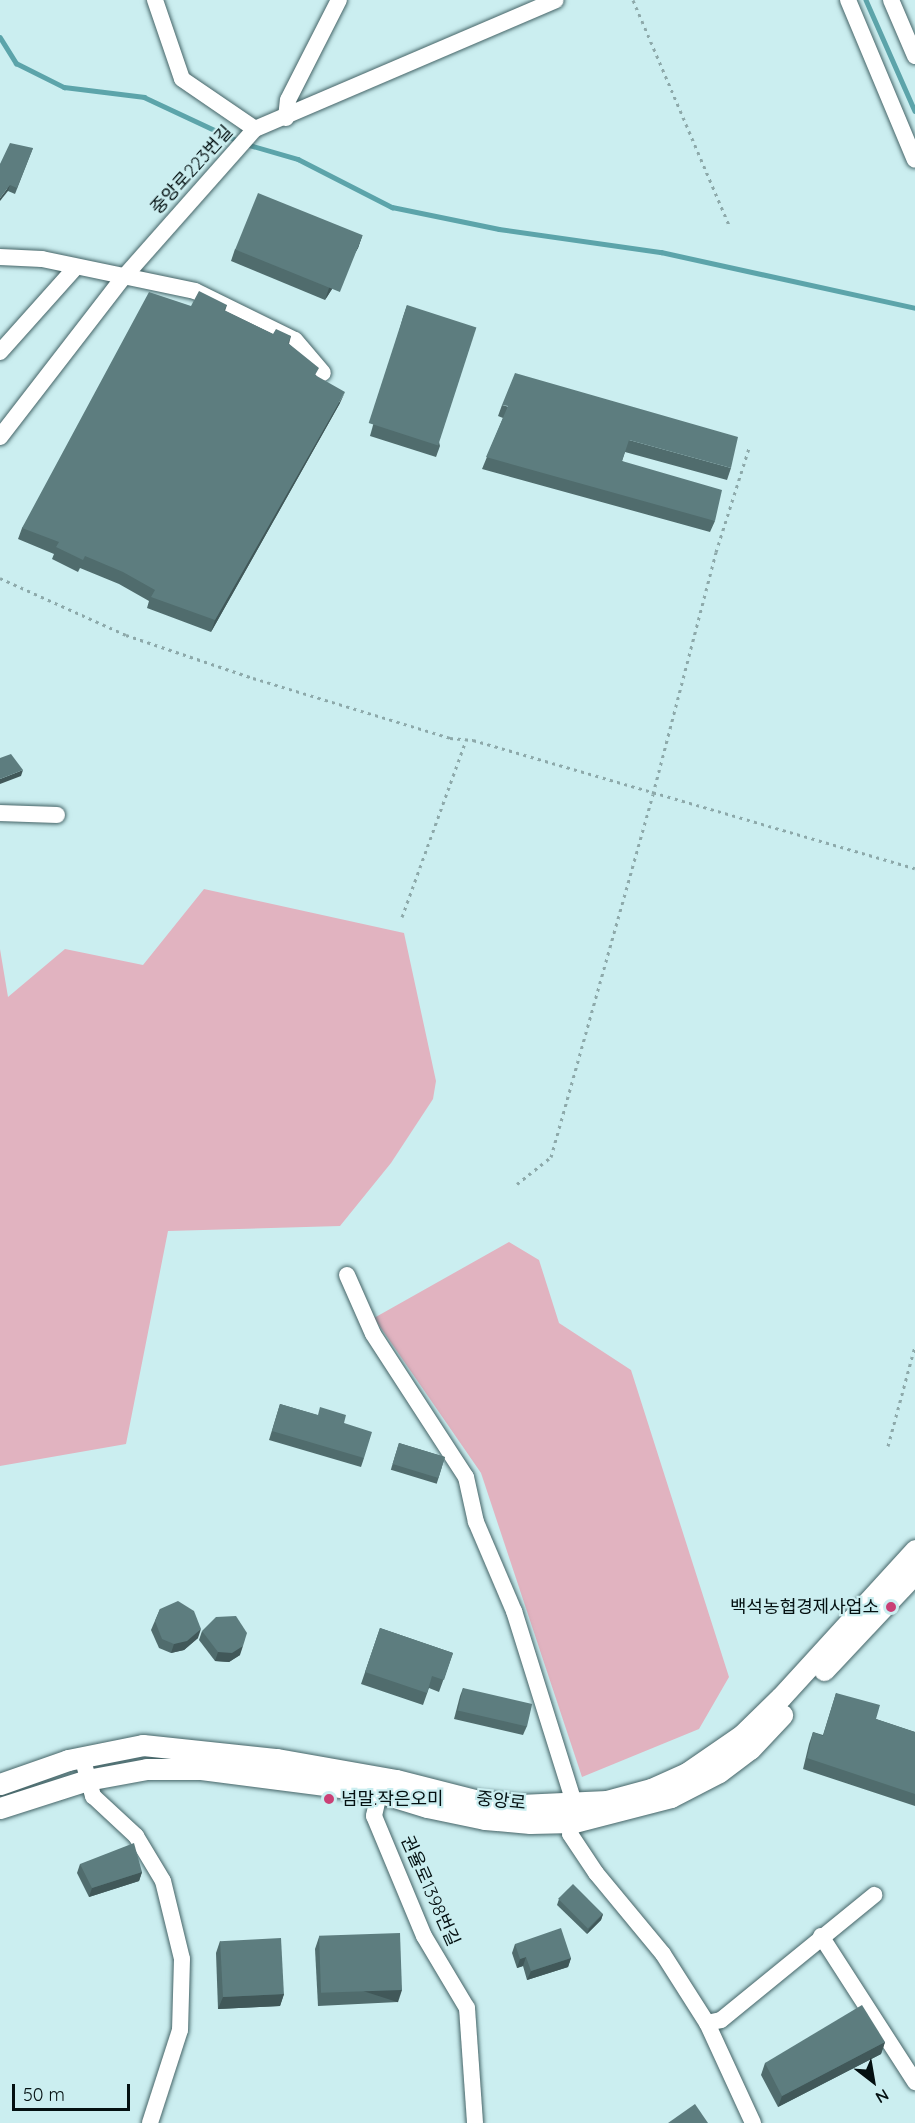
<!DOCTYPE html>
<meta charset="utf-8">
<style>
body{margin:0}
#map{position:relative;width:915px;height:2123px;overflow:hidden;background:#cbeef0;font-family:Quicksand,"Noto Sans KR",sans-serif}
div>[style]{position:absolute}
.green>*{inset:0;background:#e1b3c0}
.stream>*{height:4.5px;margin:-2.25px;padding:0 2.25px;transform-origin:2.25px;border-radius:2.25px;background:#5ca4aa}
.path>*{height:3px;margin-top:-1.5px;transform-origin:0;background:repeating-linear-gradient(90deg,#8da9aa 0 3px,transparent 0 7.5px)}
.roads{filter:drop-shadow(0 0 2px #456467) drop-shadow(0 0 2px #456467)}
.minor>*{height:16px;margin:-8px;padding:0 8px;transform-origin:8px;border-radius:8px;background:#fff}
.major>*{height:21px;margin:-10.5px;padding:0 10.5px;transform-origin:10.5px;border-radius:10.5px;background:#fff}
.wall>*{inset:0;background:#506c6d;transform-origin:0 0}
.shaded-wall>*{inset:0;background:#415859;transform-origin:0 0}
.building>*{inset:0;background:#5d7d7f;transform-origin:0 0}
.dots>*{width:16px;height:16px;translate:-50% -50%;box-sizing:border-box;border:3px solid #cbeef0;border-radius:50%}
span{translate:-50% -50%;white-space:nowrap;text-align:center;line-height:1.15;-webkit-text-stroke:4.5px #cbeef0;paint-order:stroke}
.street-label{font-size:18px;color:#041011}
.poi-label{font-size:18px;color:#041011}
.right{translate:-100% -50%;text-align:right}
.left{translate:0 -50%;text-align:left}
.north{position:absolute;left:843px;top:2051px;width:60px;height:60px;-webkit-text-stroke:4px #cbeef0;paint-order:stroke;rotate:149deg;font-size:16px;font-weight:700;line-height:24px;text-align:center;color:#041011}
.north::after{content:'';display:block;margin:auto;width:21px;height:27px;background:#041011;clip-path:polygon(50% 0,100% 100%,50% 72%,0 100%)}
.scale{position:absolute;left:12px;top:2084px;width:118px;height:27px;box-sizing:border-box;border:3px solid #041011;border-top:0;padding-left:8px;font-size:18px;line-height:21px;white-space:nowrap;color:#041011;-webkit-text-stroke:4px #cbeef0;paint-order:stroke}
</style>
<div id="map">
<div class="green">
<i style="clip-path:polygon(204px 889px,404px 933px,436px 1081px,433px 1099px,391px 1163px,340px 1226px,168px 1231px,126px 1444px,0 1466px,0 949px,8px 997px,65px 949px,143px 965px)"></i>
<i style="clip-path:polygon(509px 1242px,539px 1260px,559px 1323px,631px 1370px,729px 1677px,699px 1729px,582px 1777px,481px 1473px,374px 1318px)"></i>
</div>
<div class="stream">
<i style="left:866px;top:0;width:121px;rotate:66.2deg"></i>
<i style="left:0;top:37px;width:31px;rotate:58deg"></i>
<i style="left:16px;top:63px;width:54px;rotate:26.6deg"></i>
<i style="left:64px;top:87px;width:81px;rotate:7.1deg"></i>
<i style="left:144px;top:97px;width:104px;rotate:25.1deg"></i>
<i style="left:246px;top:144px;width:54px;rotate:16.1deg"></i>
<i style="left:298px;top:159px;width:106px;rotate:27.1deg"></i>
<i style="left:392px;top:207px;width:109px;rotate:11.6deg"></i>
<i style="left:499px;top:229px;width:164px;rotate:8.1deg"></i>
<i style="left:661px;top:252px;width:260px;rotate:12.4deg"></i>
</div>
<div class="path">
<i style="left:633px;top:0;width:247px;rotate:66.9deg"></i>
<i style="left:0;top:578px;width:138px;rotate:24.3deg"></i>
<i style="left:126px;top:635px;width:134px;rotate:18.7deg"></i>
<i style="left:253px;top:678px;width:206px;rotate:16.9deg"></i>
<i style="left:450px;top:738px;width:23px;rotate:5deg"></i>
<i style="left:473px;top:740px;width:460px;rotate:16.2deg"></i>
<i style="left:402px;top:917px;width:188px;rotate:-70.1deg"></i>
<i style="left:517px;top:1184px;width:43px;rotate:-38.5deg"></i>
<i style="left:551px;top:1157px;width:377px;rotate:-74.3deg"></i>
<i style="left:653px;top:794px;width:250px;rotate:-75.4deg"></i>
<i style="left:716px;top:552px;width:112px;rotate:-72.4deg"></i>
<i style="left:888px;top:1446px;width:104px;rotate:-74.9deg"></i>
</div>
<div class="roads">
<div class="minor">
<i style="left:155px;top:0;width:83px;rotate:71.1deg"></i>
<i style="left:182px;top:79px;width:88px;rotate:34.4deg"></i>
<i style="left:848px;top:0;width:173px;rotate:67.3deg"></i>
<i style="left:891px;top:0;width:61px;rotate:66.8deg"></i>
<i style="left:286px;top:118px;width:18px;rotate:-84deg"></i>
<i style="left:288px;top:100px;width:112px;rotate:-63deg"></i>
<i style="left:0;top:257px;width:42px;rotate:2.7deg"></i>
<i style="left:42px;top:259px;width:156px;rotate:11.8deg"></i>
<i style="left:195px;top:291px;width:111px;rotate:26.1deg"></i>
<i style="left:295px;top:340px;width:43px;rotate:49.7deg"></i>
<i style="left:0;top:352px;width:114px;rotate:-48.2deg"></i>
<i style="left:0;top:437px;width:201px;rotate:-52.3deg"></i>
<i style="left:123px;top:278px;width:199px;rotate:-48.5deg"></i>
<i style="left:255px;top:129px;width:327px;rotate:-23.2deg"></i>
<i style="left:0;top:813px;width:57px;rotate:2deg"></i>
<i style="left:347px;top:1275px;width:64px;rotate:66.2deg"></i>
<i style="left:373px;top:1334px;width:171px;rotate:57deg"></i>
<i style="left:466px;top:1477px;width:46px;rotate:77.5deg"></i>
<i style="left:476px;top:1522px;width:97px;rotate:66.9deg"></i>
<i style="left:514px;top:1611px;width:201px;rotate:72.6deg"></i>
<i style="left:574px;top:1803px;width:31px;rotate:97deg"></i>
<i style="left:570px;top:1834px;width:47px;rotate:56.3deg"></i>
<i style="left:596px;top:1873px;width:105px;rotate:50.4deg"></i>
<i style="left:663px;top:1954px;width:82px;rotate:57.5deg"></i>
<i style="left:707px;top:2023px;width:110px;rotate:65.3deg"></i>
<i style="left:82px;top:1757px;width:41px;rotate:74.2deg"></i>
<i style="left:93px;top:1796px;width:59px;rotate:42.9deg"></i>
<i style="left:136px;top:1836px;width:52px;rotate:59deg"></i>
<i style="left:163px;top:1881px;width:80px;rotate:76.3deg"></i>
<i style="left:182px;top:1959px;width:71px;rotate:91.6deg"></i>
<i style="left:180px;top:2030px;width:98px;rotate:107.9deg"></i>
<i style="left:382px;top:1781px;width:36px;rotate:103deg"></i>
<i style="left:374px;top:1816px;width:130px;rotate:67.4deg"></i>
<i style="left:424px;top:1936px;width:84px;rotate:59.2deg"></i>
<i style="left:467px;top:2008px;width:115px;rotate:86deg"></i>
<i style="left:821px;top:1936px;width:174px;rotate:57.2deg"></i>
<i style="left:707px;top:2023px;width:14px;rotate:-12deg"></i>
<i style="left:721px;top:2020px;width:198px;rotate:-39.2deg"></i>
</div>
<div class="major">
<i style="left:824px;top:1670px;width:133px;rotate:-46.8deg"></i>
<i style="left:0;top:1784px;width:72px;rotate:-19.4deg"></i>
<i style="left:68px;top:1760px;width:76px;rotate:-11.3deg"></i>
<i style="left:143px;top:1745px;width:135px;rotate:6deg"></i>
<i style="left:277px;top:1759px;width:121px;rotate:10deg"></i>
<i style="left:396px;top:1780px;width:86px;rotate:14.2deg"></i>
<i style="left:479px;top:1801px;width:41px;rotate:5.6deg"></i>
<i style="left:520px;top:1805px;width:87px;rotate:-2.6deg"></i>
<i style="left:607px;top:1801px;width:46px;rotate:-15.3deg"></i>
<i style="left:651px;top:1789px;width:39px;rotate:-24deg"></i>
<i style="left:687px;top:1773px;width:67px;rotate:-34.6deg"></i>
<i style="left:742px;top:1735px;width:54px;rotate:-44.3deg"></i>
<i style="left:781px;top:1697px;width:199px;rotate:-47.6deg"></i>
<i style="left:0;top:1808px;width:91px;rotate:-17.8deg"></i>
<i style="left:87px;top:1780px;width:61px;rotate:-10.4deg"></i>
<i style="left:147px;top:1769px;width:54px"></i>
<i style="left:201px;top:1769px;width:178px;rotate:7.4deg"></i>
<i style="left:378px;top:1792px;width:51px;rotate:17deg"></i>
<i style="left:427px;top:1807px;width:59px;rotate:11.7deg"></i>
<i style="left:485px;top:1819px;width:45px;rotate:5.1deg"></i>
<i style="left:530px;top:1823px;width:44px;rotate:-1.3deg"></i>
<i style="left:574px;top:1822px;width:100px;rotate:-14.5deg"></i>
<i style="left:671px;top:1797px;width:54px;rotate:-27.5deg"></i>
<i style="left:719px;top:1772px;width:39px;rotate:-37deg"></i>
<i style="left:750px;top:1749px;width:47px;rotate:-46.7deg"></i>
</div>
</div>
<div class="wall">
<i style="clip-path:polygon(33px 148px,15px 194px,8px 191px,0 164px)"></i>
<i style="clip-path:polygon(362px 236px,358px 248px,325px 300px,231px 261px,235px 249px)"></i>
<i style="clip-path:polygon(227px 305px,225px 311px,273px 334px,291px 336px,289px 344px,340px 403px,211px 632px,147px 608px,149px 601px,119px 584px,80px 568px,78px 572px,52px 559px,54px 554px,18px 539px,22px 528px,191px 306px)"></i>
<i style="clip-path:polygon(407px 305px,440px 446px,436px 457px,370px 436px,403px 317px)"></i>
<i style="clip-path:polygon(502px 405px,731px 468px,727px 480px,625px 452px,622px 461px,715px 521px,710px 532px,482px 469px,503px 418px,498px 416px)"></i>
<i style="clip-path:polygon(280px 1404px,344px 1423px,364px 1458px,361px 1467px,269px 1440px)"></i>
<i style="left:399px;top:1443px;width:48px;height:28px;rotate:17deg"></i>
<i style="clip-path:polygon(160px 1609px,198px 1638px,184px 1650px,171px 1653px,159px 1648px,151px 1630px)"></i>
<i style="clip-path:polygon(380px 1628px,453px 1653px,439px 1692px,429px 1688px,423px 1705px,361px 1684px)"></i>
<i style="clip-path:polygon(202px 1631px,240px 1655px,229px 1662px,215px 1661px,199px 1640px)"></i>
<i style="clip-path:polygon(463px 1688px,527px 1726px,523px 1735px,454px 1719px,460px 1696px)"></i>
<i style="clip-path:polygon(836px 1693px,876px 1719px,915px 1732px,915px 1806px,803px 1769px,809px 1744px,813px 1732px,823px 1735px)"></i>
<i style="clip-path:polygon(80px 1864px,142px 1872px,139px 1881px,89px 1897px,77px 1873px)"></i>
<i style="clip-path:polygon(559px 1899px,603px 1914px,601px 1920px,587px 1934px,557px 1905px)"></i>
<i style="clip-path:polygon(319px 1937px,398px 2002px,318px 2006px,315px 1949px)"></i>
<i style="clip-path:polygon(220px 1941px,284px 1994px,280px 2006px,218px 2009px,216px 1953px)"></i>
<i style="clip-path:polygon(515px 1944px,571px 1958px,568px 1967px,527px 1980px,523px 1966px,517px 1968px,512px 1953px)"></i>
<i style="clip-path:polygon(885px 2042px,881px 2054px,778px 2107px,761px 2075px,765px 2063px)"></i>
</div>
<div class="shaded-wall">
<i style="clip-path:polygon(10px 185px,8px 191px,0 201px,0 198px)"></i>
<i style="clip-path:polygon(362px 236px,358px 248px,325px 300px,329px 288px)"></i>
<i style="clip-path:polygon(345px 392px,340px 403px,211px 632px,215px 620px)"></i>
<i style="clip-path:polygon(23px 770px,21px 776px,0 784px,0 779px)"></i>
<i style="clip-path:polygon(201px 1629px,198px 1638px,184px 1650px,171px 1653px,174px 1644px)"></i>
<i style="clip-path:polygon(243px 1646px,240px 1655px,229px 1662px,215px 1661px,218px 1652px)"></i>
<i style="clip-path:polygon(142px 1872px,139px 1881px,89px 1897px,92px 1888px)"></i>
<i style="clip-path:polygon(603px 1914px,601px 1920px,587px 1934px,589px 1929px)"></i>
<i style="clip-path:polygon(526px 1957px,523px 1966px,517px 1968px,520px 1959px)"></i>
<i style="clip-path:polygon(571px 1958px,568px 1967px,527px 1980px,531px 1971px)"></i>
<i style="left:402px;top:1990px;width:13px;height:80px;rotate:108deg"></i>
<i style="clip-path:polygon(284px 1994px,280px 2006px,218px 2009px,223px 1997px)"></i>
<i style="clip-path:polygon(885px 2042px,881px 2054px,778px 2107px,782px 2096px)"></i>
</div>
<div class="building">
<i style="clip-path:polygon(10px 143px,33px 148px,17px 188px,10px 185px,0 198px,0 164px)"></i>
<i style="left:258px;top:193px;width:113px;height:61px;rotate:22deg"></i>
<i style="clip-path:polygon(199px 291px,227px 305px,224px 310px,273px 334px,276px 329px,291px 336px,288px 343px,319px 368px,315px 375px,345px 392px,215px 620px,151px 597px,155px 590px,123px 572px,85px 556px,83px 560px,56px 547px,59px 542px,22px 528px,149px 292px,191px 306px)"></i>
<i style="left:407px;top:305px;width:73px;height:124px;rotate:18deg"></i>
<i style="clip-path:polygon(515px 373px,738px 437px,731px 468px,629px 440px,622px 461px,722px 490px,715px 521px,486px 457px,508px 406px,502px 405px)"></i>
<i style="clip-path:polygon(11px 754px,23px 770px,0 779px,0 758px)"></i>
<i style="clip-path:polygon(280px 1404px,318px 1415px,320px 1407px,346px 1415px,344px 1423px,372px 1432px,364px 1458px,272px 1431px)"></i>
<i style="left:399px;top:1443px;width:48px;height:22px;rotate:17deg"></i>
<i style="clip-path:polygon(178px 1601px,194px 1611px,201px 1629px,187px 1641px,174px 1644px,162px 1639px,155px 1621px,160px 1609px)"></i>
<i style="clip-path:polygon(236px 1616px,247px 1633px,243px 1646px,232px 1653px,218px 1652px,202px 1631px,216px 1617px)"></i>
<i style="clip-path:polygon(380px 1628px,453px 1653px,444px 1680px,432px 1676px,427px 1693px,365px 1672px)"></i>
<i style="left:463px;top:1688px;width:71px;height:23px;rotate:13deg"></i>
<i style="clip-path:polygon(836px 1693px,880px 1705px,876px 1719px,915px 1732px,915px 1794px,807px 1758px,813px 1732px,823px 1736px)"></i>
<i style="clip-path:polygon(134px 1843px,142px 1872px,92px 1888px,80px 1864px)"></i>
<i style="left:573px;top:1884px;width:42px;height:21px;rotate:45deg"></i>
<i style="clip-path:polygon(561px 1928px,571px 1958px,531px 1971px,526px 1957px,520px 1959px,515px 1944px)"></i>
<i style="left:400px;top:1933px;width:57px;height:81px;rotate:88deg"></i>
<i style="left:281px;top:1938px;width:56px;height:61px;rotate:87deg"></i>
<i style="clip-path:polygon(862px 2005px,885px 2042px,782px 2096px,765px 2063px)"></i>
<i style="clip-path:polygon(695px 2104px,708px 2123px,668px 2123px)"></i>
</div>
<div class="dots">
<i style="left:891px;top:1607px;background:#ca4076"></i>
<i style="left:329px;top:1799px;background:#ca4076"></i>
</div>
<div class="street-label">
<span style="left:192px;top:170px;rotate:-48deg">중앙로223번길</span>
<span style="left:501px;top:1801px;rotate:6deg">중앙로</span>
<span style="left:430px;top:1891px;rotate:66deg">권율로1398번길</span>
</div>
<div class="poi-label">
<span class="right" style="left:879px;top:1607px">백석농협경제사업소</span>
<span class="left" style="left:341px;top:1799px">넘말.작은오미</span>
</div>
<div class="north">N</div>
<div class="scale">50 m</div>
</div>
